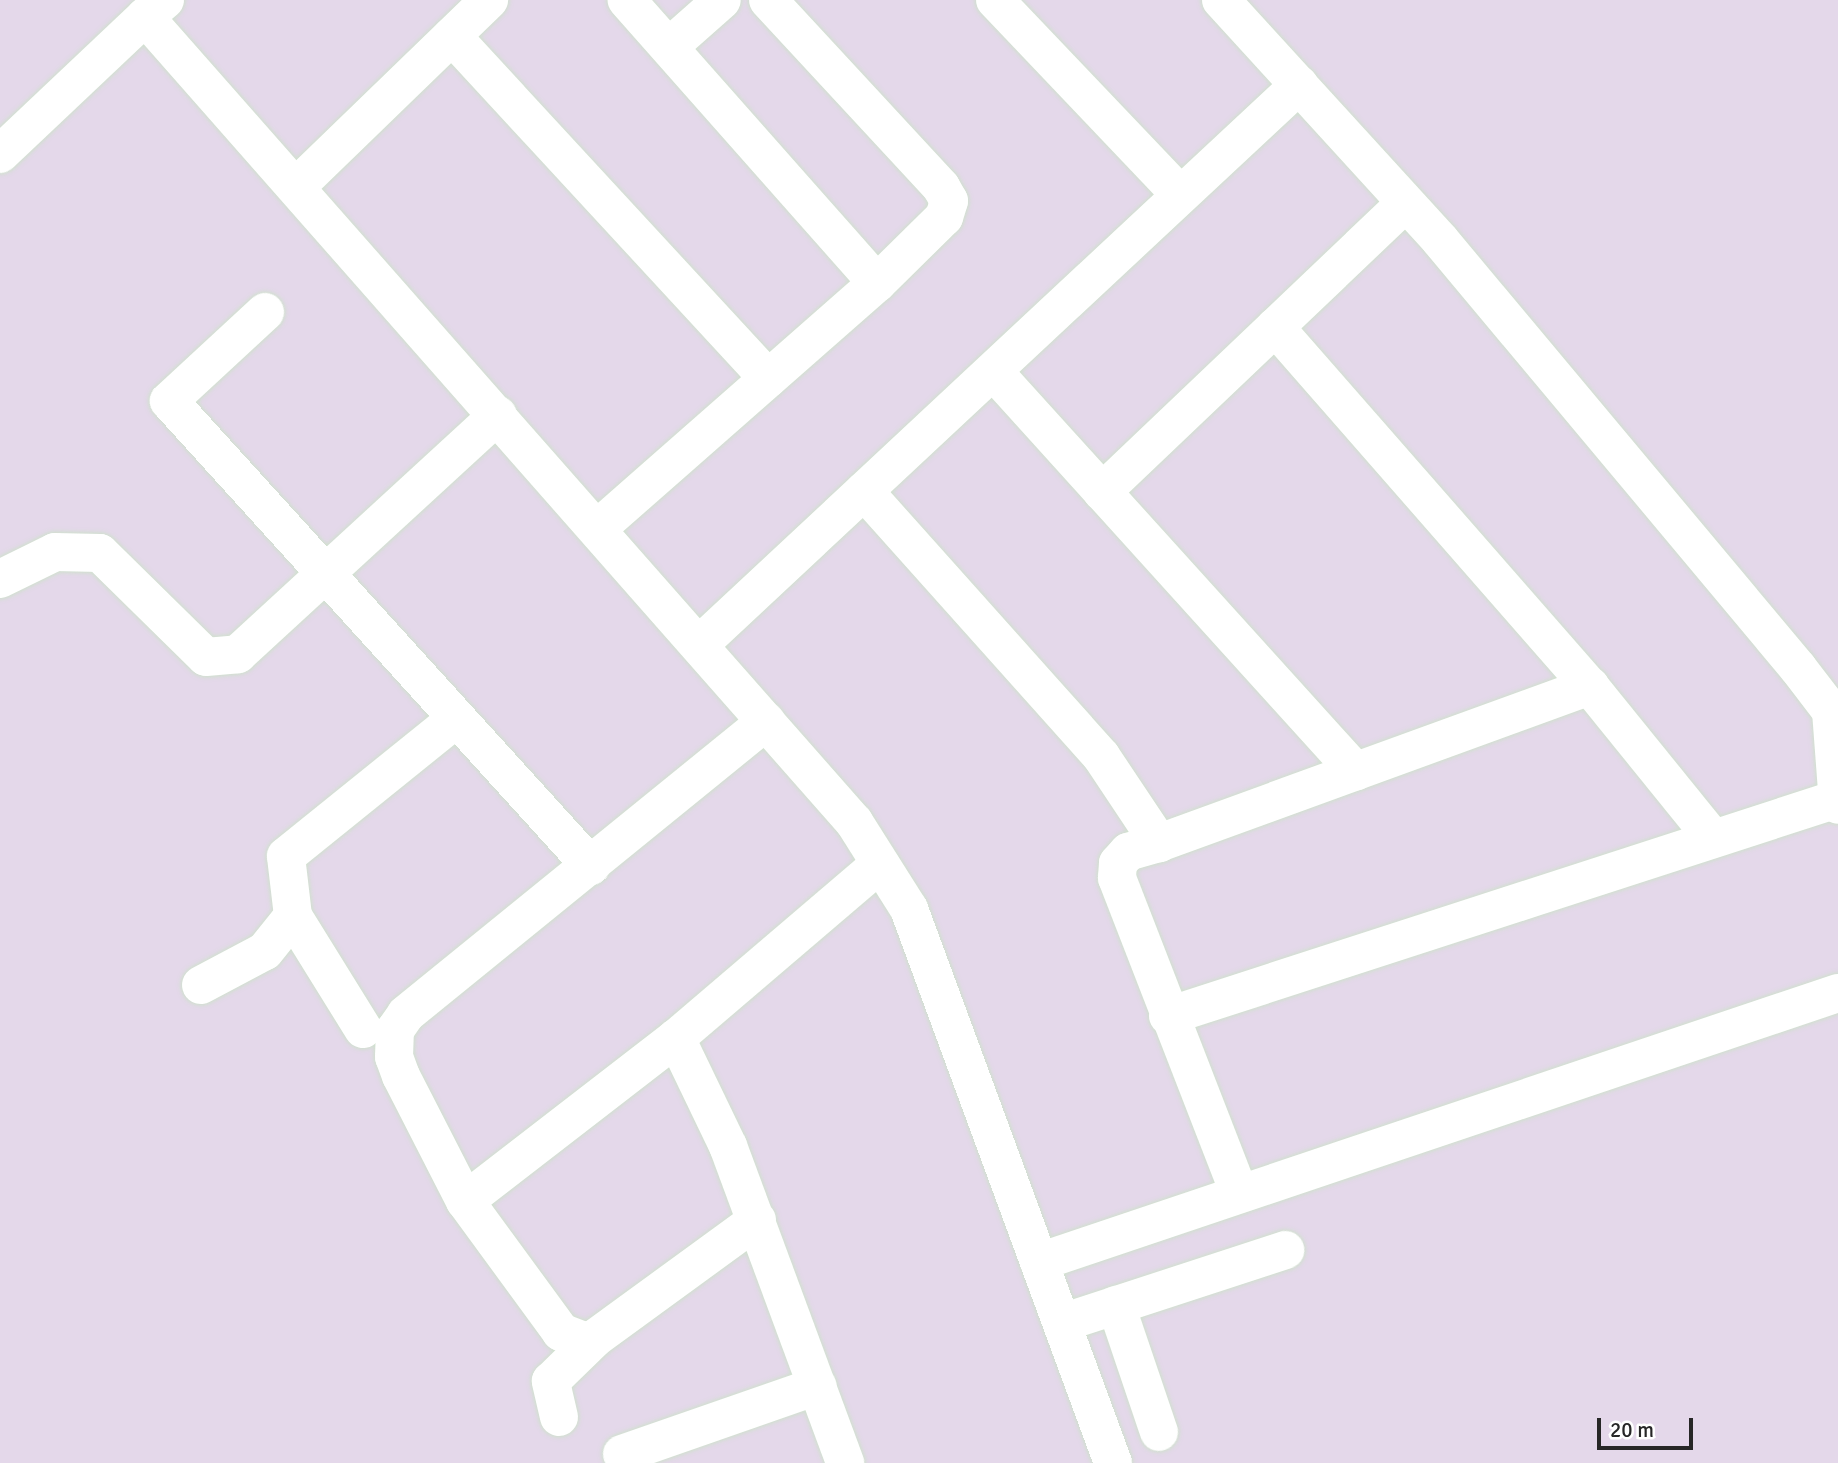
<!DOCTYPE html>
<style>
body{margin:0}
#map{position:relative;width:1838px;height:1463px;overflow:hidden;background:#e4d8ea;font-family:Signika,sans-serif}
div>[style]{position:absolute}
.roads{filter:drop-shadow(0 0 2px #d0e0ce) drop-shadow(0 0 2px #d0e0ce)}
.minor>*{height:38px;margin:-19px;padding:0 19px;transform-origin:19px;border-radius:19px;background:#fff}
span{translate:-50% -50%;white-space:nowrap;text-align:center;line-height:1.15;-webkit-text-stroke:5px #fff;paint-order:stroke}
.scale{position:absolute;left:1597px;top:1418px;width:96px;height:32px;box-sizing:border-box;border:4px solid #272727;border-top:0;padding-left:9px;font-size:21px;line-height:24px;white-space:nowrap;color:#272727;-webkit-text-stroke:5px #fff;paint-order:stroke}
</style>
<div id="map">
<div class="roads">
<div class="minor">
<i style="left:165px;top:0;width:26px;rotate:140deg"></i>
<i style="left:145px;top:17px;width:1073px;rotate:48.63deg"></i>
<i style="left:854px;top:822px;width:103px;rotate:57.7deg"></i>
<i style="left:909px;top:909px;width:590px;rotate:69.78deg"></i>
<i style="left:768px;top:0;width:255px;rotate:47.2deg"></i>
<i style="left:941px;top:187px;width:16px;rotate:60deg"></i>
<i style="left:949px;top:201px;width:17px;rotate:107deg"></i>
<i style="left:944px;top:217px;width:94px;rotate:135.4deg"></i>
<i style="left:995px;top:0;width:269px;rotate:46.4deg"></i>
<i style="left:1221px;top:0;width:325px;rotate:47.6deg"></i>
<i style="left:1440px;top:240px;width:558px;rotate:50.09deg"></i>
<i style="left:1798px;top:668px;width:54px;rotate:52.5deg"></i>
<i style="left:1831px;top:711px;width:94px;rotate:85.7deg"></i>
<i style="left:452px;top:36px;width:466px;rotate:47.3deg"></i>
<i style="left:670px;top:46px;width:69px;rotate:-41.5deg"></i>
<i style="left:0;top:154px;width:199px;rotate:-43.4deg"></i>
<i style="left:296px;top:187px;width:269px;rotate:-44.1deg"></i>
<i style="left:265px;top:312px;width:131px;rotate:137.2deg"></i>
<i style="left:169px;top:401px;width:628px;rotate:47.78deg"></i>
<i style="left:1275px;top:327px;width:481px;rotate:48.8deg"></i>
<i style="left:1592px;top:689px;width:191px;rotate:51deg"></i>
<i style="left:994px;top:372px;width:539px;rotate:47.85deg"></i>
<i style="left:864px;top:491px;width:356px;rotate:48.2deg"></i>
<i style="left:1101px;top:756px;width:105px;rotate:56.3deg"></i>
<i style="left:1159px;top:843px;width:32px;rotate:164deg"></i>
<i style="left:1128px;top:852px;width:15px;rotate:132deg"></i>
<i style="left:1118px;top:863px;width:15px;rotate:94deg"></i>
<i style="left:1117px;top:878px;width:338px;rotate:68.8deg"></i>
<i style="left:1102px;top:492px;width:419px;rotate:-43.6deg"></i>
<i style="left:597px;top:529px;width:373px;rotate:-41.3deg"></i>
<i style="left:877px;top:283px;width:378px;rotate:-131.5deg"></i>
<i style="left:0;top:579px;width:61px;rotate:-26.1deg"></i>
<i style="left:55px;top:552px;width:45px;rotate:1.3deg"></i>
<i style="left:100px;top:553px;width:148px;rotate:44.5deg"></i>
<i style="left:206px;top:657px;width:32px;rotate:-5deg"></i>
<i style="left:238px;top:654px;width:353px;rotate:-42.6deg"></i>
<i style="left:699px;top:645px;width:821px;rotate:-43.03deg"></i>
<i style="left:1159px;top:843px;width:459px;rotate:-20deg"></i>
<i style="left:293px;top:916px;width:133px;rotate:58.2deg"></i>
<i style="left:201px;top:985px;width:72px;rotate:-28deg"></i>
<i style="left:265px;top:951px;width:45px;rotate:-51.3deg"></i>
<i style="left:293px;top:916px;width:60px;rotate:-96.7deg"></i>
<i style="left:286px;top:856px;width:218px;rotate:-38.9deg"></i>
<i style="left:1168px;top:1016px;width:703px;rotate:-17.97deg"></i>
<i style="left:676px;top:1038px;width:120px;rotate:64.3deg"></i>
<i style="left:728px;top:1146px;width:338px;rotate:69.7deg"></i>
<i style="left:465px;top:1201px;width:140px;rotate:-117.1deg"></i>
<i style="left:401px;top:1076px;width:20px;rotate:-110deg"></i>
<i style="left:394px;top:1057px;width:27px;rotate:-88deg"></i>
<i style="left:395px;top:1030px;width:19px;rotate:-55deg"></i>
<i style="left:406px;top:1014px;width:464px;rotate:-39.1deg"></i>
<i style="left:757px;top:1220px;width:202px;rotate:143.9deg"></i>
<i style="left:594px;top:1339px;width:10px;rotate:169deg"></i>
<i style="left:584px;top:1341px;width:25px;rotate:-159deg"></i>
<i style="left:561px;top:1332px;width:162px;rotate:-126.2deg"></i>
<i style="left:465px;top:1201px;width:267px;rotate:-37.7deg"></i>
<i style="left:676px;top:1038px;width:268px;rotate:-40.5deg"></i>
<i style="left:1039px;top:1262px;width:843px;rotate:-18.61deg"></i>
<i style="left:1116px;top:1305px;width:134px;rotate:71.3deg"></i>
<i style="left:1062px;top:1323px;width:235px;rotate:-18.1deg"></i>
<i style="left:559px;top:1417px;width:37px;rotate:-103deg"></i>
<i style="left:551px;top:1381px;width:60px;rotate:-44.3deg"></i>
<i style="left:622px;top:1454px;width:207px;rotate:-19.2deg"></i>
</div>
</div>
<div class="scale">20 m</div>
</div>
